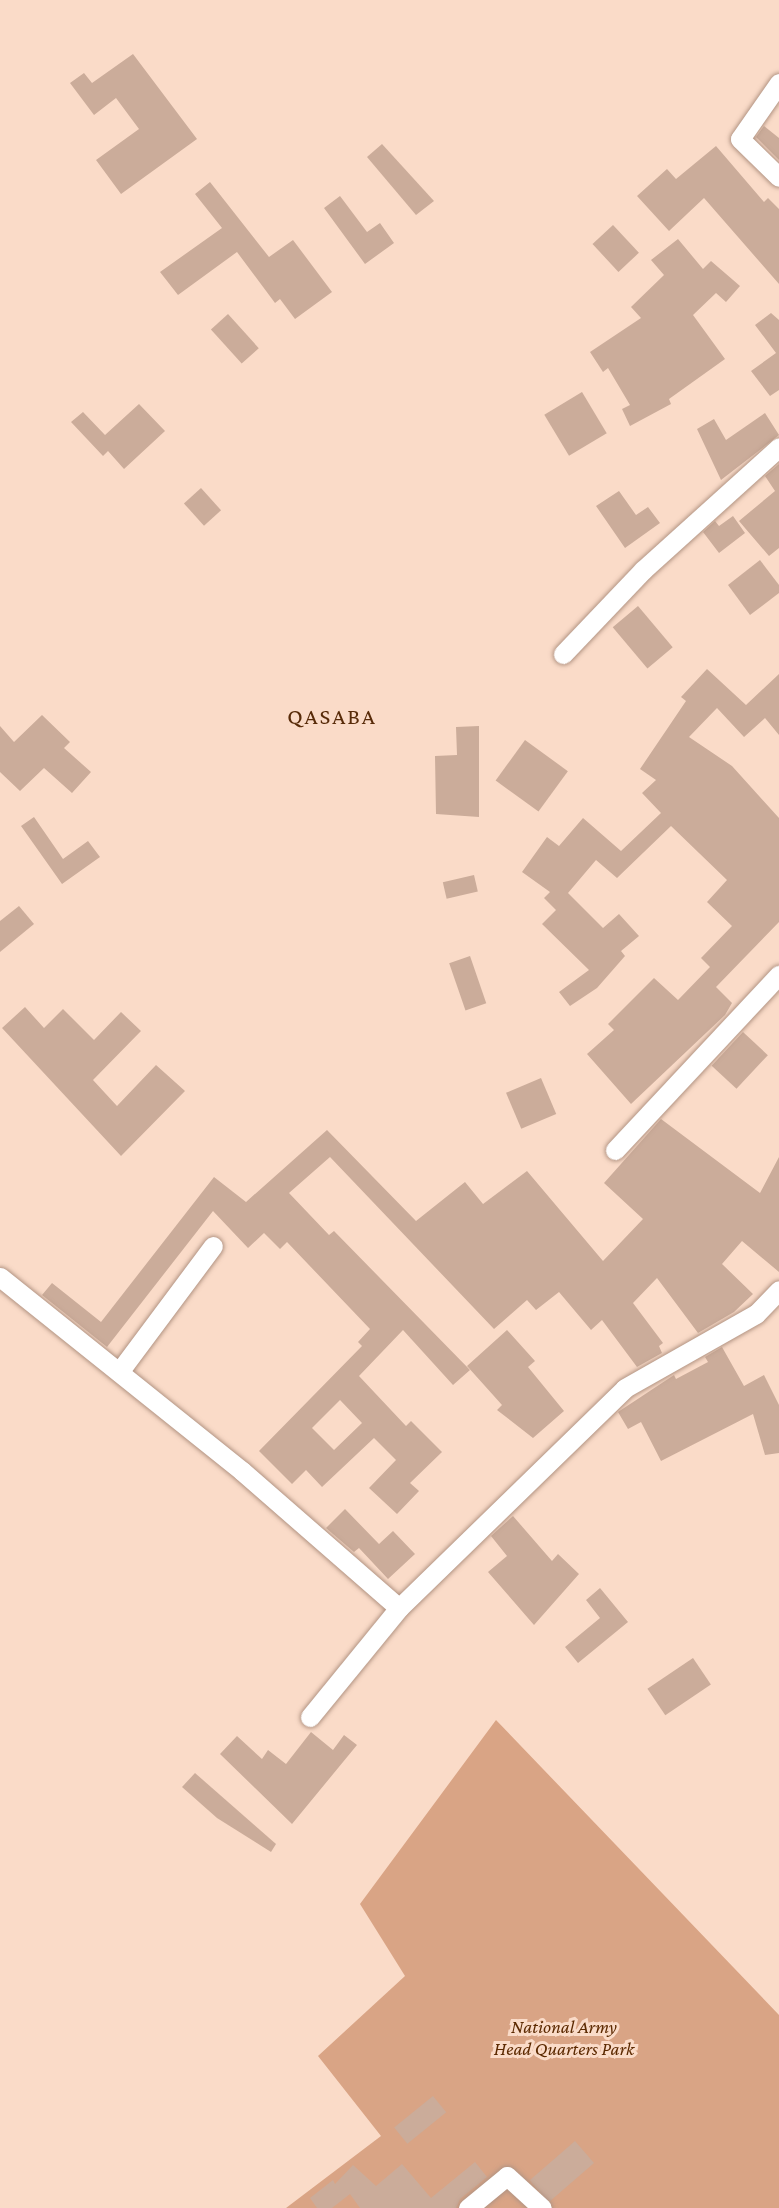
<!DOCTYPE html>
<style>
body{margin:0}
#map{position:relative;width:779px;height:2208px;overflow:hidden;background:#fadbc8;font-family:"Crimson Pro",serif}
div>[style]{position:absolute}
.green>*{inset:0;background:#d9a485}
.building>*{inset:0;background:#cbac9a;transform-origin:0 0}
.roads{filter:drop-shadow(0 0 2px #b29483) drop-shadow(0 0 2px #b29483)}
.minor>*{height:19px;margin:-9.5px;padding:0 9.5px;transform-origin:9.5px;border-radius:9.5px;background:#fff}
span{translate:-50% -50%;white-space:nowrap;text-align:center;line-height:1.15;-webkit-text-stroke:6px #fadbc8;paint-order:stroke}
.park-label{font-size:19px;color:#5c2900;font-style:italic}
.quarter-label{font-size:23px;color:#582b09;letter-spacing:2px}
</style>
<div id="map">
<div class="green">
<i style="clip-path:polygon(496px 1720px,779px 2015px,779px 2208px,286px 2208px,381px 2136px,318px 2056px,405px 1976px,360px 1904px)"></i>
</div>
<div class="building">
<i style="clip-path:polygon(133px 54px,197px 139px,121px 194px,96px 160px,139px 129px,116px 98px,94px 115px,70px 83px,84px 73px,92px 83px)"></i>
<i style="clip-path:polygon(764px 126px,779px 138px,779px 160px,756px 137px)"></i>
<i style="clip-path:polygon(382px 144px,434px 201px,416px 215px,367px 157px)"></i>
<i style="clip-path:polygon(716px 146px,764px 202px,768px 198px,779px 209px,779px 284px,704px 198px,669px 231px,637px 196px,667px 169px,676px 179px)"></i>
<i style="clip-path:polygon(210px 182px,269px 257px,293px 240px,332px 292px,295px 319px,280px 299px,275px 303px,237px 252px,178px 295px,160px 272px,222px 228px,195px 194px)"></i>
<i style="clip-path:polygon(340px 196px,367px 232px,380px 223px,394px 243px,365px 264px,324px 208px)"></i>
<i style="left:613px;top:225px;width:38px;height:28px;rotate:47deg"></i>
<i style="clip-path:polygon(678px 239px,703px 269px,711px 261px,740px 286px,726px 302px,716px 293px,693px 315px,725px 359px,669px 399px,671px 404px,630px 426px,622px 409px,630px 405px,608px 368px,603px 372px,590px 352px,641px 318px,631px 307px,664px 275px,651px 260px)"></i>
<i style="clip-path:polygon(771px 313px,779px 320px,779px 390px,770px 396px,751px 371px,776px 353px,755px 325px)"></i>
<i style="left:228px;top:314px;width:46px;height:23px;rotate:48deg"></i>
<i style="left:582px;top:392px;width:48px;height:44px;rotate:59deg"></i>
<i style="clip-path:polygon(139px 404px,165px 431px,124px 469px,108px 451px,103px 456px,71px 422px,83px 412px,105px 435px)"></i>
<i style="clip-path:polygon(765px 413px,779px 435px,721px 480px,697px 429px,714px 419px,726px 440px)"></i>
<i style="clip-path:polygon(779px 464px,779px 548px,769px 556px,739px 521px,775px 491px,765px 476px)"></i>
<i style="left:201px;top:488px;width:30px;height:23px;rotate:48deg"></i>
<i style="clip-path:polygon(619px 491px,636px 515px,648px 507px,660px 523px,625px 548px,596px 506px)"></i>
<i style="clip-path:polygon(733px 516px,745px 533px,719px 553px,703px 532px,715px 521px,719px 526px)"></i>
<i style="clip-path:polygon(760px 560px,779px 585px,779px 593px,750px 615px,728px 585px)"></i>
<i style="left:638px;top:606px;width:54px;height:33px;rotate:50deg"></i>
<i style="clip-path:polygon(707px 669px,746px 705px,779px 674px,779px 735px,765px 718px,744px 737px,717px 708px,689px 737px,732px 766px,779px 818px,779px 922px,716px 987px,732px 1003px,725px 1015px,631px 1104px,587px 1054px,614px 1030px,608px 1024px,654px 978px,678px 1000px,710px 967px,701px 958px,732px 926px,707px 902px,727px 880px,671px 826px,617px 878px,596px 860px,568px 893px,603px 928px,619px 914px,639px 936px,621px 951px,625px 956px,597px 988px,570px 1006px,559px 992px,589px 970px,542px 924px,556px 910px,544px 898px,550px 892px,522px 872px,547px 837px,559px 846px,583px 818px,621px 851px,661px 813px,642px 793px,656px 780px,640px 769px,686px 701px,681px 697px)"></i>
<i style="clip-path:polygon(42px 715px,70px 742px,64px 748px,91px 772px,72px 793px,44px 768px,20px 791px,0 772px,0 726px,14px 742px)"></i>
<i style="clip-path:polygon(479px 726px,479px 817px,436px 814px,435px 756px,457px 755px,456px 727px)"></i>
<i style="left:525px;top:740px;width:53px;height:50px;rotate:36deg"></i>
<i style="clip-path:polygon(34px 817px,63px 859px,88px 841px,100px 857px,62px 884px,21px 826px)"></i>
<i style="left:474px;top:875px;width:17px;height:32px;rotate:77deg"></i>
<i style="clip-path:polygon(19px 906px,34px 924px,0 952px,0 921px)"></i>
<i style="left:470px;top:956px;width:50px;height:22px;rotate:71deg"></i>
<i style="clip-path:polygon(25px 1007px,44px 1028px,63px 1009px,94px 1040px,121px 1012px,141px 1031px,93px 1080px,117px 1106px,156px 1065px,185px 1091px,121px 1156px,2px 1028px)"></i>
<i style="left:743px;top:1032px;width:34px;height:46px;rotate:43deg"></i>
<i style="left:541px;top:1078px;width:39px;height:38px;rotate:67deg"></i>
<i style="clip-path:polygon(evenodd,661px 1119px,760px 1193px,779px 1157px,779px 1272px,742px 1241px,722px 1264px,753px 1294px,734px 1312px,698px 1333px,657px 1278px,633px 1303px,663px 1343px,659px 1346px,662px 1353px,637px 1367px,602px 1320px,591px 1330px,559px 1292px,536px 1310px,527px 1300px,494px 1329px,330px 1157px,289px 1193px,329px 1235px,334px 1231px,470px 1370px,453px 1385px,403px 1330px,359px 1376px,406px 1426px,411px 1421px,442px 1452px,410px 1483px,419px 1491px,397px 1514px,369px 1488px,396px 1460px,374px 1438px,322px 1487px,306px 1470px,292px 1484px,259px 1451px,362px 1346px,358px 1342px,370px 1329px,287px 1242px,280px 1249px,264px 1233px,248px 1248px,213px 1211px,107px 1347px,42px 1295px,52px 1283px,101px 1322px,214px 1177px,246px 1202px,327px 1130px,416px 1221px,465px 1182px,483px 1204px,527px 1171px,603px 1261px,643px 1219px,604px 1183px,661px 1119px,340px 1400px,362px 1423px,334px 1450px,312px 1428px,340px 1400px)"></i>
<i style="clip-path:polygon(507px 1330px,535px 1361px,528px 1367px,564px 1411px,533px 1438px,497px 1410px,502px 1405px,467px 1366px)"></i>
<i style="clip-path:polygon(722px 1347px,744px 1386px,764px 1375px,779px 1405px,779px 1453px,765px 1455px,753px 1414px,661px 1461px,641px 1422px,628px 1429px,618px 1412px,674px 1375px,676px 1379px,708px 1362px,705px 1357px)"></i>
<i style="clip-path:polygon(345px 1509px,379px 1544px,393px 1531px,415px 1554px,388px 1579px,359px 1548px,354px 1552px,326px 1528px)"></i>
<i style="clip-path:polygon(513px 1516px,552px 1561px,558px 1554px,579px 1574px,534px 1625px,488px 1572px,507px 1556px,491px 1536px)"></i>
<i style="clip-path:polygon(600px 1588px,628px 1622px,578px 1663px,565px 1647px,600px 1618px,586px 1600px)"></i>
<i style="left:693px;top:1658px;width:32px;height:55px;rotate:56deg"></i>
<i style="clip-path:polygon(311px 1732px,333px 1750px,344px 1735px,357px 1745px,292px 1824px,220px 1754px,237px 1736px,262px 1759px,268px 1750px,286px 1764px)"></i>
<i style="clip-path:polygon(195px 1773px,276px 1844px,271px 1852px,217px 1818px,182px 1787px)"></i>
<i style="left:433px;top:2096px;width:21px;height:50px;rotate:51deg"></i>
<i style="left:575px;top:2141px;width:29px;height:60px;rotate:49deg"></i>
<i style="clip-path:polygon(475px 2162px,487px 2177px,460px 2199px,456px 2208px,360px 2208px,350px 2194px,332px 2208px,317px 2208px,310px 2198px,333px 2180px,335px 2184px,353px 2165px,376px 2186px,402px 2164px,431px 2198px)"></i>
</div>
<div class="roads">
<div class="minor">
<i style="left:779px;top:83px;width:68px;rotate:124.9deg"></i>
<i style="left:740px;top:139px;width:54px;rotate:44.3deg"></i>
<i style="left:563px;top:654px;width:116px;rotate:-46.4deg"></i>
<i style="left:643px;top:570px;width:183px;rotate:-42.1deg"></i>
<i style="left:615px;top:1150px;width:240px;rotate:-46.9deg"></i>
<i style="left:0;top:1277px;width:310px;rotate:38.7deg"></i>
<i style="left:242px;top:1471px;width:208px;rotate:41.1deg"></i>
<i style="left:399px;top:1608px;width:315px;rotate:-44.2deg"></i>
<i style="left:625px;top:1388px;width:150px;rotate:-29.5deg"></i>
<i style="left:756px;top:1314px;width:33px;rotate:-46deg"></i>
<i style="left:119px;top:1372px;width:157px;rotate:-53.3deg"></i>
<i style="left:310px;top:1717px;width:141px;rotate:-50.8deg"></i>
<i style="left:468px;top:2208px;width:50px;rotate:-39.4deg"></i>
<i style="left:507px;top:2176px;width:47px;rotate:42.4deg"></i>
</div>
</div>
<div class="park-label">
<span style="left:564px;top:2038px">National Army<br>Head Quarters Park</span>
</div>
<div class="quarter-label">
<span style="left:332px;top:716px">QASABA</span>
</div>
</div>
